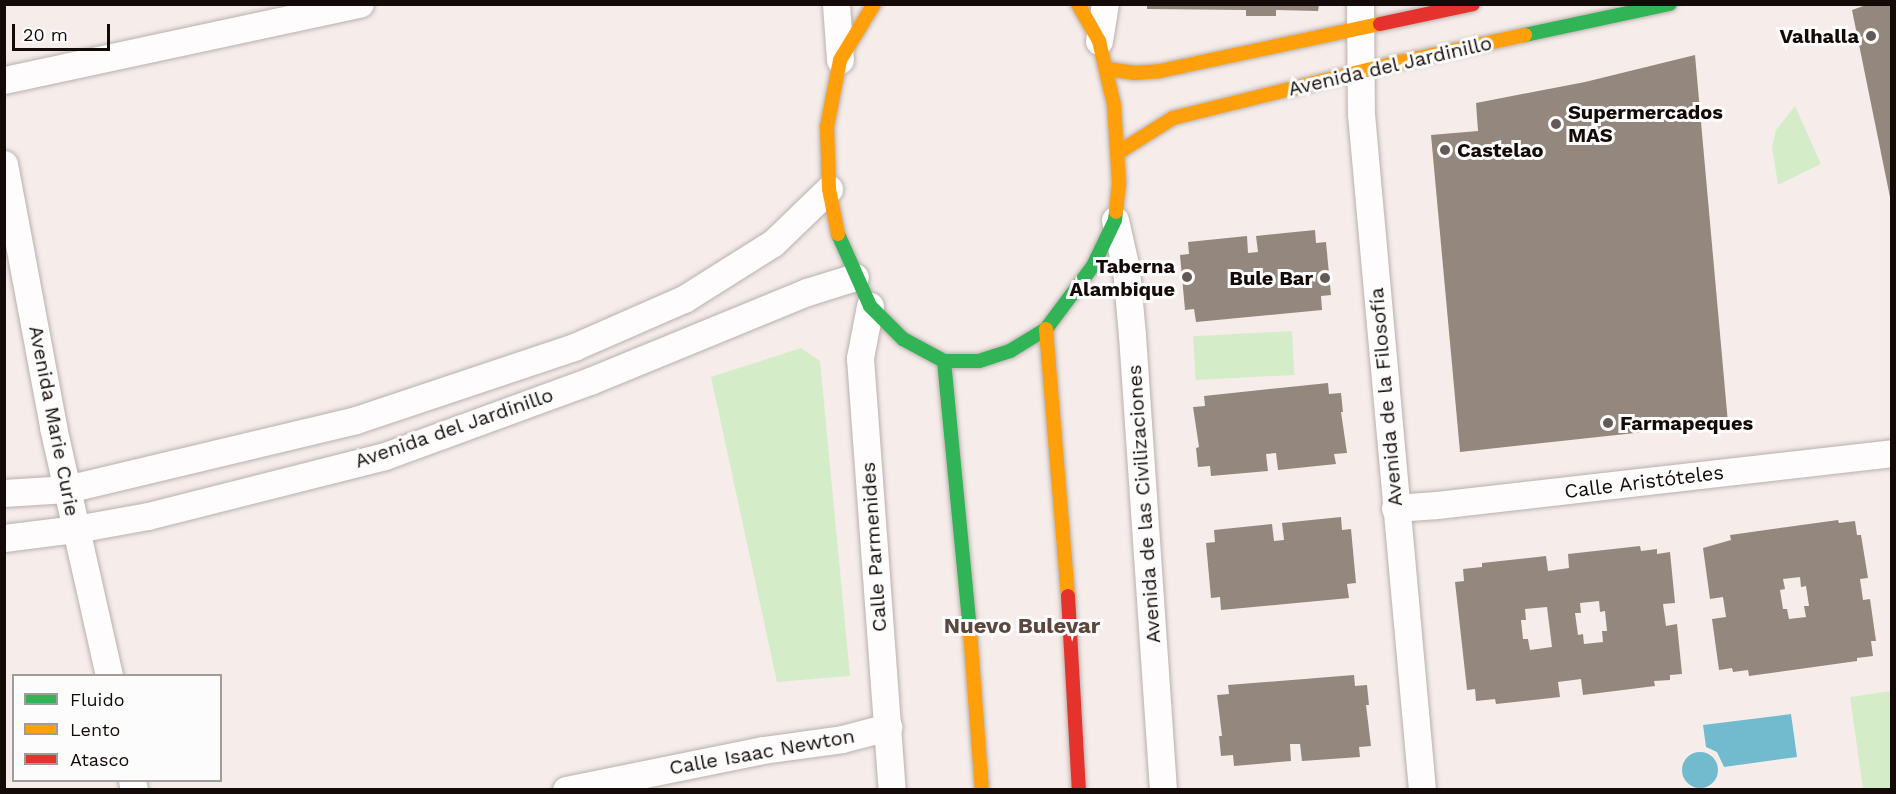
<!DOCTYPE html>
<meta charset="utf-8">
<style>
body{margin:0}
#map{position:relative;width:1896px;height:794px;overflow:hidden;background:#f6edea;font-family:"Work Sans",sans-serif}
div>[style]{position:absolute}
.green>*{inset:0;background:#d5ecc9;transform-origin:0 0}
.water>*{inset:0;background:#72bbce}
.round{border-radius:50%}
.building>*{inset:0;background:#94887e}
.roads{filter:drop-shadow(0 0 2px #b9b0ad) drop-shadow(0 0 2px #b9b0ad)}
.street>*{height:27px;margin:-13.5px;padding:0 13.5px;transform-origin:13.5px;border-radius:13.5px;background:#fefcfc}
.fast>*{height:14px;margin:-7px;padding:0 7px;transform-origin:7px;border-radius:7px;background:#30b455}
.slow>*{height:14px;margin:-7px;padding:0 7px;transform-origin:7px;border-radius:7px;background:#ff9f0a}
.jam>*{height:14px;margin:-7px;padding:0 7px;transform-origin:7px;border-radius:7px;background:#e5322d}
.dots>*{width:16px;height:16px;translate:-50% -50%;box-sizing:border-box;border:3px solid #fcfcfc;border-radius:50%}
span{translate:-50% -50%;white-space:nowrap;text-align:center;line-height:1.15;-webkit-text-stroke:6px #fcfcfc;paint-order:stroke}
.poi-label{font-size:20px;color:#140b08;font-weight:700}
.right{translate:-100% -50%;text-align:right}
.left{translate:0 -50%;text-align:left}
.street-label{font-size:20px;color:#140b08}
.quarter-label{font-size:22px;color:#5c473f;font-weight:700}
.frame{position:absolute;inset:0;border:6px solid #140b08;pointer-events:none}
.legend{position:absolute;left:12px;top:674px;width:210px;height:108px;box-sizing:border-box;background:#fcfcfc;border:2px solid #9f9c9a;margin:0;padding:8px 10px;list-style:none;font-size:18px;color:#140b08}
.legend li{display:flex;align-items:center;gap:12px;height:30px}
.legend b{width:30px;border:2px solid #9f9c9a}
.scale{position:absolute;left:12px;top:24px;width:98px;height:27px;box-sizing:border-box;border:3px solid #140b08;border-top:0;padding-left:8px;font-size:18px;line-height:21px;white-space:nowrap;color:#140b08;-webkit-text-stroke:4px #fcfcfc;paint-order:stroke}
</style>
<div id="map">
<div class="green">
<i style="clip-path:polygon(1795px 106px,1821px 164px,1778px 185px,1772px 147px,1776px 130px)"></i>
<i style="left:1292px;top:331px;width:44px;height:99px;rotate:87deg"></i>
<i style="clip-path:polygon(801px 348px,820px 361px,850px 676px,777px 682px,711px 377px)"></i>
<i style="clip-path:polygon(1891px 691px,1891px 789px,1863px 789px,1850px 697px)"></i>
</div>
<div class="water">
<i style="clip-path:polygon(1791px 714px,1797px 757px,1724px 767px,1717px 752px,1706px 747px,1703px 725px)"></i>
<i class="round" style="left:1682px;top:752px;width:36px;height:36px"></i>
</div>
<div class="building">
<i style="clip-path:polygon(1869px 4px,1892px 4px,1892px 207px,1852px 10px)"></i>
<i style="clip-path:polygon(1147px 5px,1319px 5px,1318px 11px,1276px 10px,1276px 16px,1246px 16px,1246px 10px,1147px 9px)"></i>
<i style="clip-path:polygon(1695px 55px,1728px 423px,1460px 452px,1431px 135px,1478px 131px,1476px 103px,1585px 82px)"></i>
<i style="clip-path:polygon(1315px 230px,1316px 243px,1326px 242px,1331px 295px,1321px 296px,1322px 310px,1196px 322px,1194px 309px,1185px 310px,1180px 255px,1189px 254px,1188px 242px,1247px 236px,1248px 253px,1258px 252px,1256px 236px)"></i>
<i style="clip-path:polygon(1328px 383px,1329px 394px,1341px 393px,1343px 412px,1341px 412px,1347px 453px,1334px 454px,1336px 464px,1278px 470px,1276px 453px,1266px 454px,1268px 471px,1211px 476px,1210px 466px,1198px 467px,1196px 448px,1199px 447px,1193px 407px,1205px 406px,1204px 396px)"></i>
<i style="clip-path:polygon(1341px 517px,1342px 530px,1351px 529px,1356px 583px,1347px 584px,1349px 598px,1221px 610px,1220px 597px,1211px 598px,1206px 543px,1215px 542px,1214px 530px,1272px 524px,1274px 541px,1284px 540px,1282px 523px)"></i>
<i style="clip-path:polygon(evenodd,1838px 520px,1839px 523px,1855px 521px,1857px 535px,1861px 535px,1868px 578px,1860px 579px,1863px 600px,1870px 599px,1876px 641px,1871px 641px,1873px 656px,1857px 658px,1857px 661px,1749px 676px,1748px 670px,1733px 672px,1732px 668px,1719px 670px,1712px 619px,1726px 617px,1723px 597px,1710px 599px,1703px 548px,1731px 540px,1730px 535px,1838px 520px,1800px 577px,1801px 587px,1806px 586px,1809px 606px,1804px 606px,1806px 617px,1789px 619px,1787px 609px,1783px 609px,1780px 590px,1785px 589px,1783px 579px,1800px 577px)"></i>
<i style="clip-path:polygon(evenodd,1640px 546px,1641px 551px,1657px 549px,1657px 554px,1670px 552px,1675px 603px,1663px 604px,1666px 626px,1677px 624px,1682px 674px,1670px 675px,1670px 680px,1654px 681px,1655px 686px,1583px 695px,1581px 679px,1558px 682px,1560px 697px,1496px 704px,1495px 699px,1476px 701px,1475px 689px,1467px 690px,1455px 582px,1464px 581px,1463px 569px,1482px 567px,1482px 563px,1546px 556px,1548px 571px,1569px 568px,1568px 554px,1640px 546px,1599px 601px,1600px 612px,1605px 611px,1607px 631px,1602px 631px,1603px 642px,1584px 644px,1583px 634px,1578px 635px,1575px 613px,1581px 613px,1580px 603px,1599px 601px,1640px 546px,1547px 607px,1552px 647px,1530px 650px,1528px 639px,1523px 639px,1521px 620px,1526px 620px,1525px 609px,1547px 607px)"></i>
<i style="clip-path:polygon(1354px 675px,1355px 686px,1367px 685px,1369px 705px,1366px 705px,1371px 746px,1359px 747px,1360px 757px,1302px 761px,1300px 744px,1290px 744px,1291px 761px,1234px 766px,1233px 755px,1221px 756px,1219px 736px,1222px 736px,1217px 695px,1229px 694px,1228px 685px)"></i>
</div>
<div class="roads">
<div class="street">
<i style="left:836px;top:4px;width:56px;rotate:85.9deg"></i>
<i style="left:1360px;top:4px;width:110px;rotate:89.5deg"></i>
<i style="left:1361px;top:114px;width:679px;rotate:84.84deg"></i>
<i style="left:1099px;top:41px;width:37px;rotate:-81deg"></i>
<i style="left:4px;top:80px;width:364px;rotate:-12.1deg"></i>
<i style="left:4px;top:164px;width:268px;rotate:79.4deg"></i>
<i style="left:53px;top:427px;width:255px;rotate:77.3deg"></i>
<i style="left:1115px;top:220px;width:50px;rotate:77.3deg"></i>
<i style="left:1126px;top:269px;width:66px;rotate:84.8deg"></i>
<i style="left:1132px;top:335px;width:456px;rotate:86.1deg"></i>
<i style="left:870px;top:306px;width:53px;rotate:100.9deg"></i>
<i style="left:860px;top:358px;width:433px;rotate:85.8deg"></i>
<i style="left:4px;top:493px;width:63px;rotate:-3.6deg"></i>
<i style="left:67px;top:489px;width:297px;rotate:-13.4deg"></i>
<i style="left:356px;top:420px;width:230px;rotate:-18.5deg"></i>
<i style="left:574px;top:347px;width:120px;rotate:-23.6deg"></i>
<i style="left:684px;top:299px;width:105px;rotate:-32.2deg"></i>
<i style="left:773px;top:243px;width:78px;rotate:-44deg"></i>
<i style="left:1395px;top:508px;width:42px;rotate:-4.1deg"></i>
<i style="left:1437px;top:505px;width:458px;rotate:-6.5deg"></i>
<i style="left:4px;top:538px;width:73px;rotate:-7.1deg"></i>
<i style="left:76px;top:529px;width:73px;rotate:-10.2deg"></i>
<i style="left:148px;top:516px;width:244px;rotate:-14.2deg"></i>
<i style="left:385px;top:456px;width:218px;rotate:-20.1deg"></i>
<i style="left:590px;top:381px;width:235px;rotate:-22.3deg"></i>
<i style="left:807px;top:292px;width:50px;rotate:-17.4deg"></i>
<i style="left:132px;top:780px;width:10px;rotate:79deg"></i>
<i style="left:566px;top:790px;width:201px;rotate:-11.5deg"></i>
<i style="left:763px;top:750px;width:80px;rotate:-7.9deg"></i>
<i style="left:842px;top:739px;width:48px;rotate:-14.6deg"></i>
</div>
<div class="fast">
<i style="left:1525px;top:35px;width:148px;rotate:-12.1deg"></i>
<i style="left:838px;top:234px;width:79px;rotate:66deg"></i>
<i style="left:870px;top:306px;width:47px;rotate:45deg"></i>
<i style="left:903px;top:339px;width:47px;rotate:28.2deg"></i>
<i style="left:944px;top:361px;width:35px"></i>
<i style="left:979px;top:361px;width:33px;rotate:-18deg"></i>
<i style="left:1010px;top:351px;width:42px;rotate:-31.4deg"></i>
<i style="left:1046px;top:329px;width:79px;rotate:-53.3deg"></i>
<i style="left:1093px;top:266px;width:51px;rotate:-64.4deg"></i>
<i style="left:1115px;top:220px;width:8px;rotate:-83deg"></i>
<i style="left:944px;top:361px;width:271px;rotate:84.5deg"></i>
</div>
<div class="slow">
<i style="left:1078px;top:4px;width:43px;rotate:60.4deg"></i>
<i style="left:1099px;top:41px;width:66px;rotate:76.8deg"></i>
<i style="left:1114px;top:105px;width:78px;rotate:86.3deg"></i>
<i style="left:1119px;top:183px;width:29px;rotate:96deg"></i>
<i style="left:1107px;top:69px;width:27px;rotate:8deg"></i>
<i style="left:1134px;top:73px;width:26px;rotate:-4deg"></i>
<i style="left:1160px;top:71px;width:225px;rotate:-12.1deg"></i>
<i style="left:1119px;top:152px;width:64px;rotate:-32.2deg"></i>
<i style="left:1173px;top:118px;width:234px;rotate:-13.9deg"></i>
<i style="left:1400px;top:62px;width:128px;rotate:-12.2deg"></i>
<i style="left:838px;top:234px;width:46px;rotate:-101.3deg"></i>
<i style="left:829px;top:189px;width:62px;rotate:-91.8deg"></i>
<i style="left:827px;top:127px;width:68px;rotate:-79deg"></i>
<i style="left:840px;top:60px;width:66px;rotate:-58.7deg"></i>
<i style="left:1046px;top:329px;width:268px;rotate:85.3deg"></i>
<i style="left:970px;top:631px;width:159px;rotate:85.7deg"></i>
</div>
<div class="jam">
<i style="left:1380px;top:24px;width:95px;rotate:-12.1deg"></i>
<i style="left:1068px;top:596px;width:194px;rotate:86.8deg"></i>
</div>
</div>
<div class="dots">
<i style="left:1871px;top:36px;background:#635a57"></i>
<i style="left:1556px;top:124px;background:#635a57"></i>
<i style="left:1445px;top:150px;background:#635a57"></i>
<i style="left:1187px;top:277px;background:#635a57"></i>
<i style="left:1325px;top:278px;background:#635a57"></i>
<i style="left:1608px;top:423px;background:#635a57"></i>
</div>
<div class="poi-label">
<span class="right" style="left:1859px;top:36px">Valhalla</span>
<span class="left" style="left:1568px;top:124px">Supermercados<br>MAS</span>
<span class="left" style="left:1457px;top:150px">Castelao</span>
<span class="right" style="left:1175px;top:278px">Taberna<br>Alambique</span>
<span class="right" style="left:1313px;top:278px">Bule Bar</span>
<span class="left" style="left:1620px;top:423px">Farmapeques</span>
</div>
<div class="street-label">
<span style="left:1390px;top:66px;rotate:-13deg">Avenida del Jardinillo</span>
<span style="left:1386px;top:397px;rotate:-95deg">Avenida de la Filosofía</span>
<span style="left:54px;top:421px;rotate:79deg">Avenida Marie Curie</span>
<span style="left:454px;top:428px;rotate:-19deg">Avenida del Jardinillo</span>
<span style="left:1644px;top:482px;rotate:-7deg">Calle Aristóteles</span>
<span style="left:1144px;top:504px;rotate:-94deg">Avenida de las Civilizaciones</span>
<span style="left:874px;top:547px;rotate:-94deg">Calle Parmenides</span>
<span style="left:762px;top:752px;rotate:-10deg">Calle Isaac Newton</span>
</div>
<div class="quarter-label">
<span style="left:1022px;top:626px">Nuevo Bulevar</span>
</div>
<div class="frame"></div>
<ul class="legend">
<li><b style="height:8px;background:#30b455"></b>Fluido</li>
<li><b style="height:8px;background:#ff9f0a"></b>Lento</li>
<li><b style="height:8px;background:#e5322d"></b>Atasco</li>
</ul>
<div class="scale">20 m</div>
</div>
